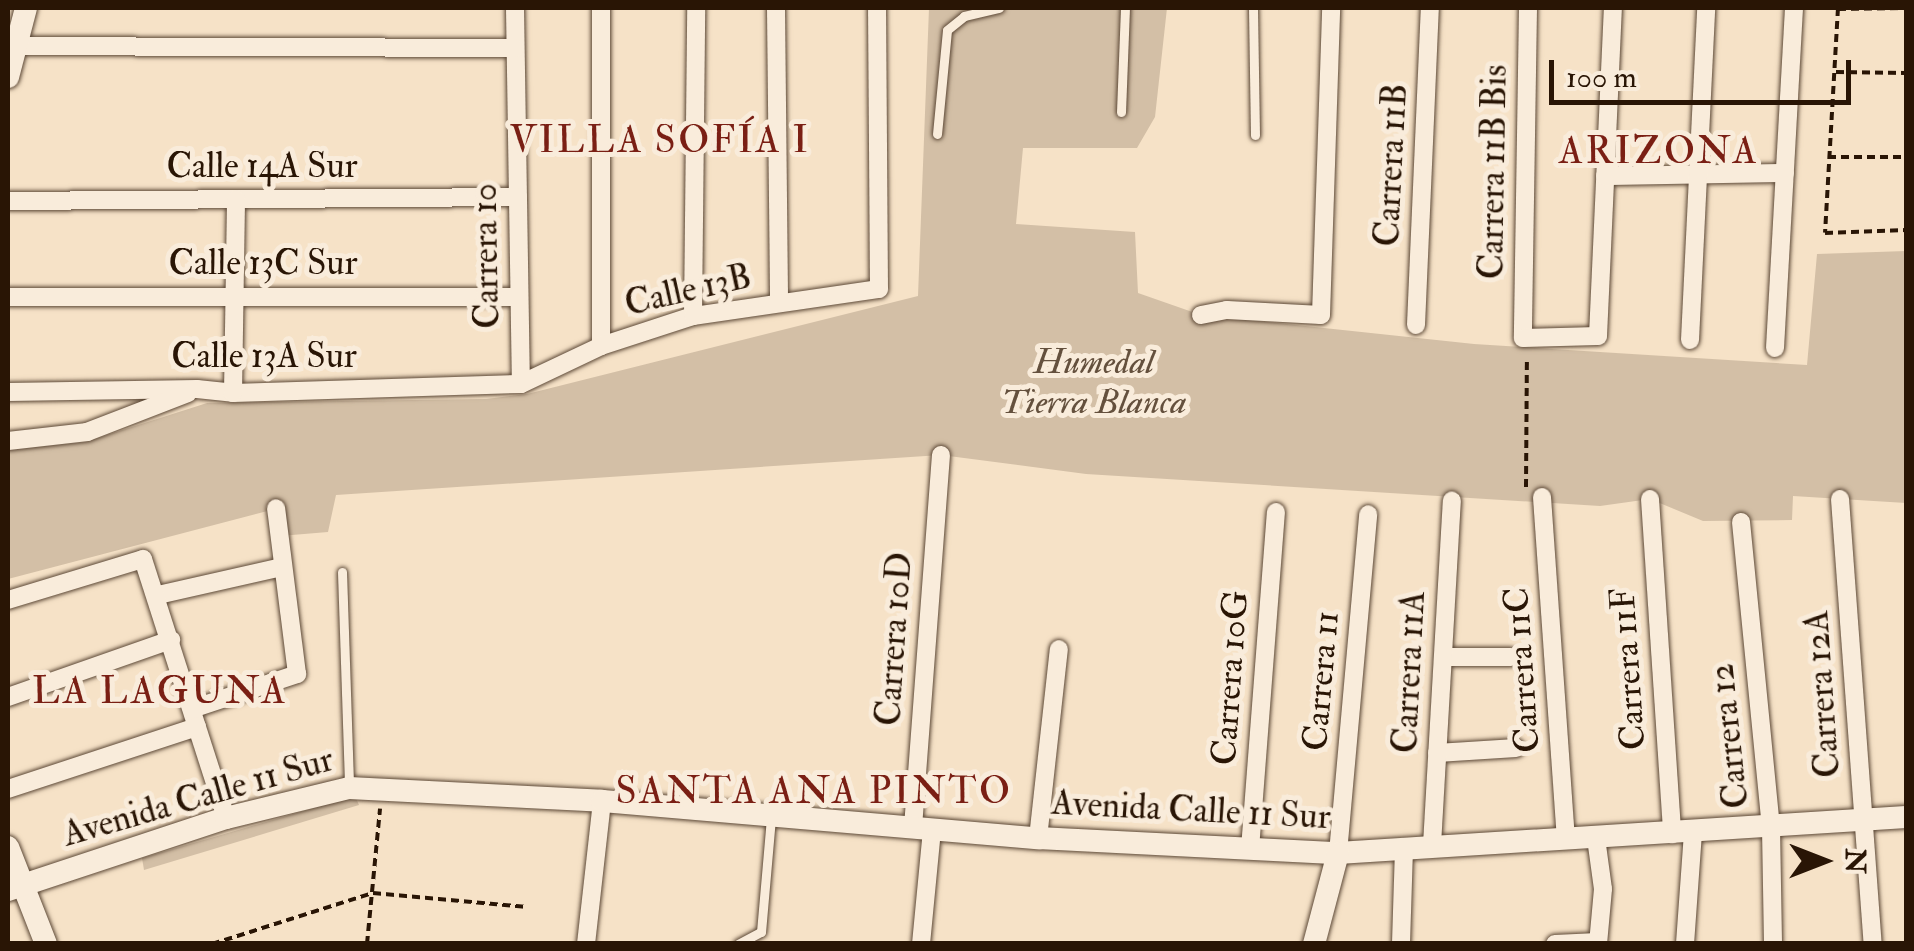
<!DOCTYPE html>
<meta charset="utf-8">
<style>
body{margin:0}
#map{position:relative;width:1914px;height:951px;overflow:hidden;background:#f6e2c7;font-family:"IM FELL Double Pica",serif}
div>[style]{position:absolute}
.green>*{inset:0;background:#d3bfa6}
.path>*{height:4px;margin-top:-2px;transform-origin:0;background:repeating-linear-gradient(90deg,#291505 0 8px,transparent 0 13px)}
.roads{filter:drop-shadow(0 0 2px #5c4836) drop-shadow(0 0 2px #5c4836)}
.lane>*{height:9px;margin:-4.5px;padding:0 4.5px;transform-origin:4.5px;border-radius:4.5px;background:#f9ecdb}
.street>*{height:18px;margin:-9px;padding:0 9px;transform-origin:9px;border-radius:9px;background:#f9ecdb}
.secondary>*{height:22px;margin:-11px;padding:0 11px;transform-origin:11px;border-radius:11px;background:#f9ecdb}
span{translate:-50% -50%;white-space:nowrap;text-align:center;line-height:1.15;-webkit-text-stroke:10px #f9ecdb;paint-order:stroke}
.street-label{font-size:35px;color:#291505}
.park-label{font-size:35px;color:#64503d;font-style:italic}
.neighbourhood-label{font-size:38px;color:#7a1f14;letter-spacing:2.5px}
.frame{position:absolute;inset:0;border:10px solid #291505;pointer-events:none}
.north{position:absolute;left:1774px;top:811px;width:100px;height:100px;-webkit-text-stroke:8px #f9ecdb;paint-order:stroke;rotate:90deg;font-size:28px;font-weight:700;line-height:40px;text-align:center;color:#291505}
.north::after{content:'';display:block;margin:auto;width:35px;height:45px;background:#291505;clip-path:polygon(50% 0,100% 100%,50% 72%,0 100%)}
.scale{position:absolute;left:1549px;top:60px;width:302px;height:45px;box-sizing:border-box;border:5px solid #291505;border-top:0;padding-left:12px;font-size:30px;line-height:35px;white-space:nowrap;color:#291505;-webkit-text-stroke:8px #f9ecdb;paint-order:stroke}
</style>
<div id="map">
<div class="green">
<i style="clip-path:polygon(929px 8px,1167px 8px,1155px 117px,1137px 148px,1023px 148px,1016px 224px,1135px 232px,1138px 293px,1201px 315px,1474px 344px,1807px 365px,1817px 254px,1906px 251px,1906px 503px,1793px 496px,1792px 520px,1703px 521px,1650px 499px,1600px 506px,1086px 474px,941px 455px,336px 495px,328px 532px,280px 536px,275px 509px,8px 579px,8px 450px,85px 442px,207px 403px,486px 399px,527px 394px,918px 296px)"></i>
<i style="clip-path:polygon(355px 796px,359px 805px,144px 870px,142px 858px)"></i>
</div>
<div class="path">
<i style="left:1838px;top:8px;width:225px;rotate:93.3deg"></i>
<i style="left:1825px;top:233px;width:81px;rotate:-2.1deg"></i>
<i style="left:1838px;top:9px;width:68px;rotate:-0.8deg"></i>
<i style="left:1836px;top:72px;width:70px;rotate:0.8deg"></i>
<i style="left:1828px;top:157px;width:78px"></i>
<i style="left:1526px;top:487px;width:130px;rotate:-89.6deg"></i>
<i style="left:212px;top:944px;width:169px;rotate:-17.6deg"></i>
<i style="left:373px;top:893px;width:155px;rotate:5.2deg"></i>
<i style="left:367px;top:944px;width:136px;rotate:-84.5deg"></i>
</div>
<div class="roads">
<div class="lane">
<i style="left:1253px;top:8px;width:127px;rotate:89.1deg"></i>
<i style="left:1121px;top:112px;width:104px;rotate:-87.8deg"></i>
<i style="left:937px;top:134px;width:104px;rotate:-84.5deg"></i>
<i style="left:947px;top:30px;width:22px;rotate:-39deg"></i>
<i style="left:964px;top:16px;width:36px;rotate:-13deg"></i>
<i style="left:342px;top:572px;width:212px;rotate:88.1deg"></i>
<i style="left:738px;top:944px;width:26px;rotate:-28deg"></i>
<i style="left:761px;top:932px;width:114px;rotate:-85deg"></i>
</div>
<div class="street">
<i style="left:515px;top:8px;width:376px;rotate:89.1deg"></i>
<i style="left:601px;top:8px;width:338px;rotate:90deg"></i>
<i style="left:776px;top:8px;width:295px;rotate:89.4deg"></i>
<i style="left:1528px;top:8px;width:330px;rotate:90.9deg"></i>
<i style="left:1523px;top:338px;width:75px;rotate:-1.5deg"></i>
<i style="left:1598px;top:336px;width:328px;rotate:-87.4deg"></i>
<i style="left:8px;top:46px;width:507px;rotate:0.23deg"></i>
<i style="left:1605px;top:176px;width:180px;rotate:-1deg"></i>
<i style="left:8px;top:201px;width:510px;rotate:-0.45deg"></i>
<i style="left:8px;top:297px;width:511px"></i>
<i style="left:1201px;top:315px;width:26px;rotate:-11deg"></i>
<i style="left:1227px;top:310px;width:94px;rotate:3deg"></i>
<i style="left:1321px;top:315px;width:307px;rotate:-88.1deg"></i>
<i style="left:693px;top:316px;width:308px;rotate:-89.4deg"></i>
<i style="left:1416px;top:325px;width:317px;rotate:-87.5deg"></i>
<i style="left:1690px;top:340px;width:332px;rotate:-87.2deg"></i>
<i style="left:1775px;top:348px;width:341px;rotate:-86.8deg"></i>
<i style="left:8px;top:392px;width:189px;rotate:-0.9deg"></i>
<i style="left:197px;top:389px;width:36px;rotate:6deg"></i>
<i style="left:233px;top:393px;width:288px;rotate:-1.8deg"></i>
<i style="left:521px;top:384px;width:89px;rotate:-25.4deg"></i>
<i style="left:601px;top:346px;width:97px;rotate:-18.1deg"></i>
<i style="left:693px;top:316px;width:188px;rotate:-8.3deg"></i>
<i style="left:879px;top:289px;width:281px;rotate:-90.4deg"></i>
<i style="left:233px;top:393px;width:194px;rotate:-89.1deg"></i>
<i style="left:8px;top:441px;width:80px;rotate:-6.5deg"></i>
<i style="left:87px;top:432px;width:108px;rotate:-21.1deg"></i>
<i style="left:1542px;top:497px;width:343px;rotate:86deg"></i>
<i style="left:1650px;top:499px;width:336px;rotate:86.2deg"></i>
<i style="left:1840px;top:499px;width:446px;rotate:85.8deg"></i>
<i style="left:1741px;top:522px;width:307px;rotate:84.4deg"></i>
<i style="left:1771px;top:828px;width:116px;rotate:89deg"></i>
<i style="left:158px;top:595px;width:127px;rotate:-12.7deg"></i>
<i style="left:8px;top:600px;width:141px;rotate:-16.9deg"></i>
<i style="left:143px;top:559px;width:272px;rotate:72.2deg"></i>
<i style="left:1443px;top:657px;width:68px"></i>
<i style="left:8px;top:697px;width:173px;rotate:-19.3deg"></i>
<i style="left:192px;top:709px;width:111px;rotate:-18.4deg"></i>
<i style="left:297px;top:674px;width:167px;rotate:-97.2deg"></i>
<i style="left:1437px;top:753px;width:79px;rotate:-3.6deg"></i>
<i style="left:8px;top:789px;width:199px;rotate:-18.2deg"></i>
<i style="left:913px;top:827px;width:373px;rotate:-85.7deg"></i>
<i style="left:1038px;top:838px;width:190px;rotate:-83.7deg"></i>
<i style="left:1596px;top:838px;width:51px;rotate:82.2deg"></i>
<i style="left:1603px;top:889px;width:55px;rotate:95.2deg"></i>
<i style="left:1432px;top:845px;width:345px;rotate:-86.7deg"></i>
<i style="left:1250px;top:849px;width:338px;rotate:-85.6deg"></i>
<i style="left:1338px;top:853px;width:340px;rotate:-84.9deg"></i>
<i style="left:586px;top:944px;width:144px;rotate:-83.6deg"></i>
<i style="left:921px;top:944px;width:116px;rotate:-84.5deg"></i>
<i style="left:1401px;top:944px;width:97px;rotate:-88.2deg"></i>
<i style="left:1555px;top:944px;width:43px;rotate:-2.7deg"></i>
<i style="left:1685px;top:944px;width:112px;rotate:-85.9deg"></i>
</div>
<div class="secondary">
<i style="left:8px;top:77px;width:71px;rotate:-75.4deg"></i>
<i style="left:8px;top:847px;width:104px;rotate:68.6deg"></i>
<i style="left:8px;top:890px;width:230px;rotate:-18.3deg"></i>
<i style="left:226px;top:818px;width:127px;rotate:-13.7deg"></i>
<i style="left:349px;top:788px;width:253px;rotate:2.9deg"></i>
<i style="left:602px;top:801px;width:438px;rotate:4.9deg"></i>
<i style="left:1038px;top:838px;width:300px;rotate:2.9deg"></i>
<i style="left:1338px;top:853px;width:569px;rotate:-3.63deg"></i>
<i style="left:1314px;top:944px;width:94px;rotate:-75.2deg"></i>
</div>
</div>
<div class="street-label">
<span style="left:1391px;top:165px;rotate:-87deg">Carrera 11B</span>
<span style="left:262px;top:166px">Calle 14A Sur</span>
<span style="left:1493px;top:172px;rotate:-89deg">Carrera 11B Bis</span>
<span style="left:486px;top:256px;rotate:-91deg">Carrera 10</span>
<span style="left:263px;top:263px">Calle 13C Sur</span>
<span style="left:688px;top:290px;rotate:-13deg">Calle 13B</span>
<span style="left:264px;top:356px">Calle 13A Sur</span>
<span style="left:894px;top:639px;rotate:-86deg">Carrera 10D</span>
<span style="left:1628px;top:669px;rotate:-94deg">Carrera 11F</span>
<span style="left:1522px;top:670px;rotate:-94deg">Carrera 11C</span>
<span style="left:1409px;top:672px;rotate:-87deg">Carrera 11A</span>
<span style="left:1230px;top:678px;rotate:-86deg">Carrera 10G</span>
<span style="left:1321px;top:681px;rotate:-85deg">Carrera 11</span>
<span style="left:1822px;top:694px;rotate:-94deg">Carrera 12A</span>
<span style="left:1729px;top:736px;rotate:-96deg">Carrera 12</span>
<span style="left:198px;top:797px;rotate:-16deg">Avenida Calle 11 Sur</span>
<span style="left:1191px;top:810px;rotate:3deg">Avenida Calle 11 Sur</span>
</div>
<div class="park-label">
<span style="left:1094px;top:382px">Humedal<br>Tierra Blanca</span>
</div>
<div class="neighbourhood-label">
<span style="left:660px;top:141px">VILLA SOFÍA I</span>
<span style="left:1659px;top:152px">ARIZONA</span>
<span style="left:160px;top:692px">LA LAGUNA</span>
<span style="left:814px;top:792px">SANTA ANA PINTO</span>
</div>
<div class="frame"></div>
<div class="north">N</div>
<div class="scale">100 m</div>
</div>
